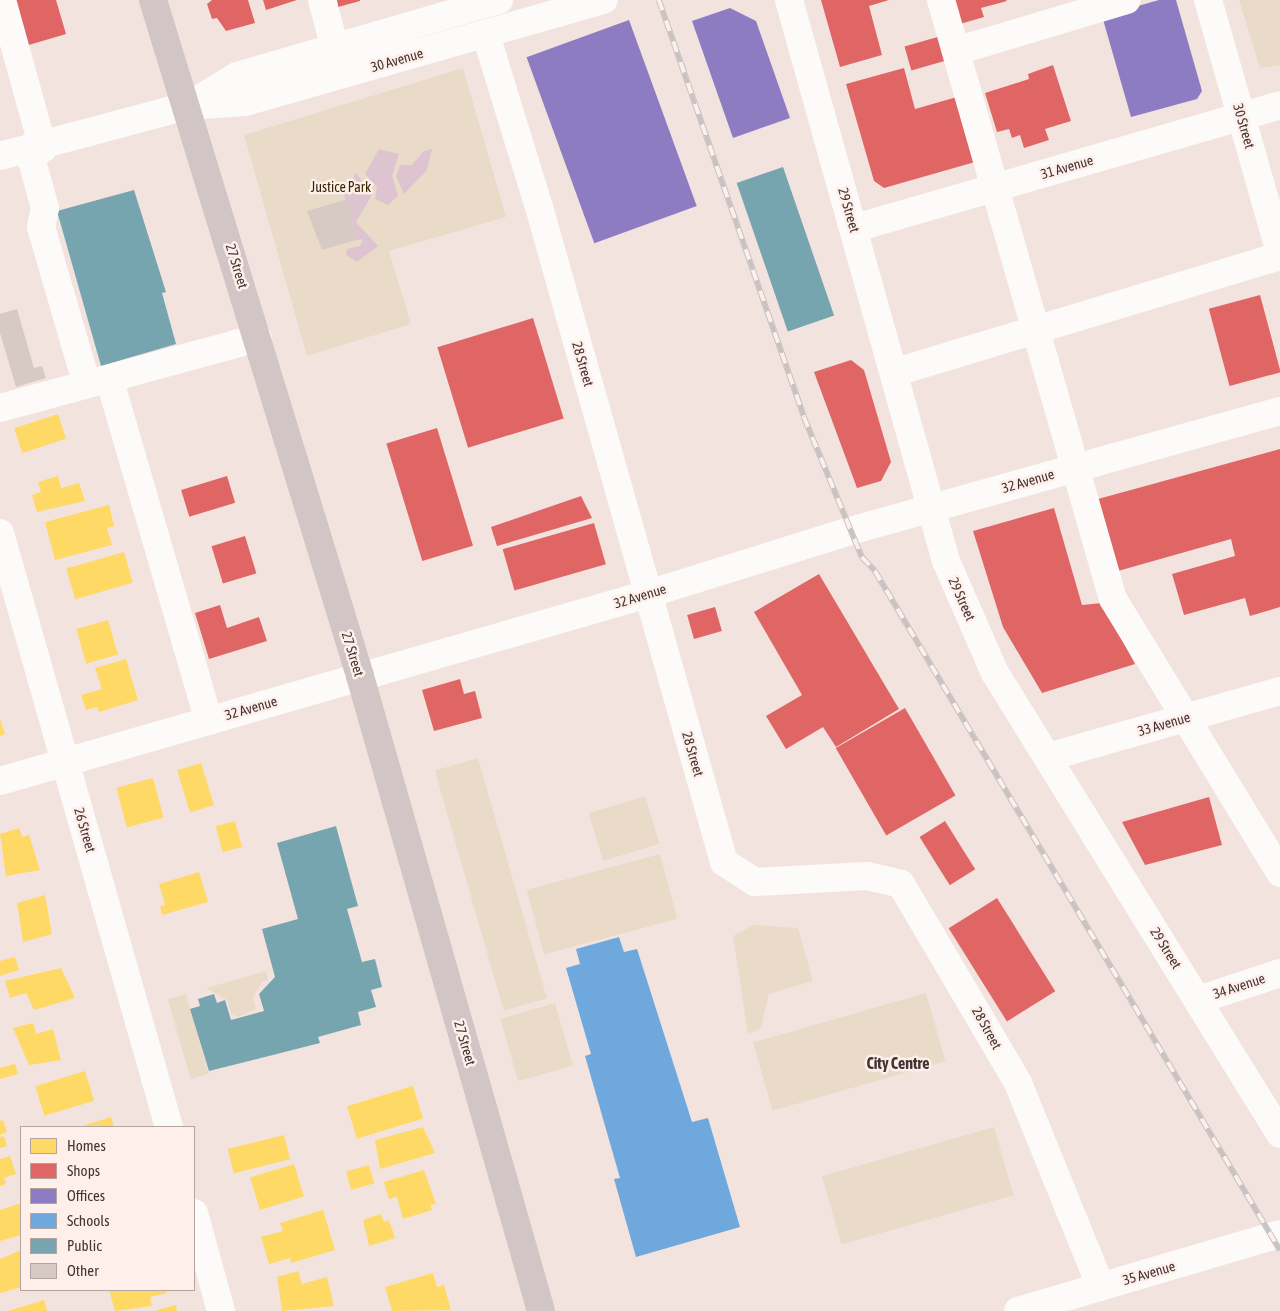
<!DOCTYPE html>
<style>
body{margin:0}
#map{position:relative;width:1280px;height:1311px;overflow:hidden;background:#f3e3df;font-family:"Asap Condensed",sans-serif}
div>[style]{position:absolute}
.green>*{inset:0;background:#eadbc9;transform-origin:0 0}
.water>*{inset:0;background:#dec3d0}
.homes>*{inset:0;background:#ffd966;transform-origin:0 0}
.shops>*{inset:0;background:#e06666;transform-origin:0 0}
.offices>*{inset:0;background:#8e7cc3;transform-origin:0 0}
.schools>*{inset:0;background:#6fa8dc}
.public>*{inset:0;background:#76a5af;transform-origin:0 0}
.building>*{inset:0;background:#d7cac4}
.minor>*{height:28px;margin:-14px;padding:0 14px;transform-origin:14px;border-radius:14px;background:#fdfbfa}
.major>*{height:28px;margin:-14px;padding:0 14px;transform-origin:14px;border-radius:14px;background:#d1c5c5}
.rail>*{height:5.5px;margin-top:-2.75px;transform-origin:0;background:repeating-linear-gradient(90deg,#feefeb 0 11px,#c8c3c2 0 22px);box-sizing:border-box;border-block:1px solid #c8c3c2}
span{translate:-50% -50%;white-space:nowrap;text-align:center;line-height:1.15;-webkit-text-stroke:5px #feefeb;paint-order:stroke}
.street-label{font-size:14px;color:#443532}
.park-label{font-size:14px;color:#372600}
.quarter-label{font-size:16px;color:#443532;font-weight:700}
.legend{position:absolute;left:20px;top:1126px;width:175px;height:165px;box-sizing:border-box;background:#feefeb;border:1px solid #b4a5a1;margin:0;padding:6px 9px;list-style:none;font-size:15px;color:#443532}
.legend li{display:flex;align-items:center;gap:10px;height:25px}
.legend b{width:25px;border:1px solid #b4a5a1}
</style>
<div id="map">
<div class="green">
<i style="clip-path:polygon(1239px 0,1280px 0,1280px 65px,1260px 68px)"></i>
<i style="clip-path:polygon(463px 68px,506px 217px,389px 251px,411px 324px,307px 356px,244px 135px)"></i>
<i style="left:478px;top:758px;width:250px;height:45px;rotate:74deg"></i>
<i style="left:645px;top:796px;width:50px;height:59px;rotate:73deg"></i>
<i style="left:660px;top:854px;width:67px;height:138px;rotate:75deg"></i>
<i style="clip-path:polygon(754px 925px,798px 928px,813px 981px,769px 994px,761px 1028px,748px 1034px,733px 936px)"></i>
<i style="clip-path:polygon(266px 971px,268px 980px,262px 982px,253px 998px,256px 1009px,238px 1017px,231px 1014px,227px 1000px,206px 988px)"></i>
<i style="left:926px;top:993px;width:71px;height:180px;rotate:74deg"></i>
<i style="left:186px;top:994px;width:83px;height:19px;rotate:74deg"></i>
<i style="left:555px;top:1003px;width:65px;height:57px;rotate:74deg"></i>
<i style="left:994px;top:1127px;width:71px;height:179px;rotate:74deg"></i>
</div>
<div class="water">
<i style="clip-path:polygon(379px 149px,399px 154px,392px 176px,398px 196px,388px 205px,375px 199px,377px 187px,365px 174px)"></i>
<i style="clip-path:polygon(432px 149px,427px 170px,404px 194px,396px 176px,400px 165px,412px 165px,424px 151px)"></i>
<i style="clip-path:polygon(356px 173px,372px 195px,356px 222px,378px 246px,357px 262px,346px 255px,347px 249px,360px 246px,363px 239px,356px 240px,344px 195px)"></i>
</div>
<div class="homes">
<i style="left:58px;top:414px;width:26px;height:46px;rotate:72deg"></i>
<i style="clip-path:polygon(58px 476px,61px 488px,79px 483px,85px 501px,37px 512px,32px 495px,41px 492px,38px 482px)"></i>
<i style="clip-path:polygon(109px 505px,114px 526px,107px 528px,112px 545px,55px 560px,45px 522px)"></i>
<i style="left:124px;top:552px;width:32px;height:60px;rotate:74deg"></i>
<i style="left:108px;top:620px;width:36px;height:33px;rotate:74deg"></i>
<i style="clip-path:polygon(126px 659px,138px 700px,99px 712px,97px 707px,86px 710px,81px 695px,102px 689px,95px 668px)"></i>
<i style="clip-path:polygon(0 719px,5px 734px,0 736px)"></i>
<i style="left:201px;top:763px;width:44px;height:25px;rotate:73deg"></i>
<i style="left:153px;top:778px;width:41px;height:38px;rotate:75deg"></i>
<i style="left:235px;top:821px;width:27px;height:20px;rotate:75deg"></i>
<i style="clip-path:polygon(19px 828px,22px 837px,29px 835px,40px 870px,6px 876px,0 834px)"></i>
<i style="clip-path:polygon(199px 872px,208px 902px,162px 915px,160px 906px,165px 905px,159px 884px)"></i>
<i style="clip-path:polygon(45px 895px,52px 934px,23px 942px,17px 903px)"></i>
<i style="clip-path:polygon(15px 957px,19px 970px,0 976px,0 961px)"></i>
<i style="clip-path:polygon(61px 968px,75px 998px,34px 1010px,26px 993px,10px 998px,5px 981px)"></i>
<i style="clip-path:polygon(33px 1023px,36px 1034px,53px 1029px,61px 1060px,29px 1065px,13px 1028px)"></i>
<i style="clip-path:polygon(15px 1064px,18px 1074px,0 1079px,0 1068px)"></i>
<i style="left:85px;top:1071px;width:31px;height:52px;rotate:73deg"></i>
<i style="left:413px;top:1086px;width:34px;height:69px;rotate:73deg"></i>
<i style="clip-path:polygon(111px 1117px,114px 1127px,79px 1127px)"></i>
<i style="clip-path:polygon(3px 1120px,7px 1132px,0 1135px,0 1121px)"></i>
<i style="clip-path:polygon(423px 1127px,435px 1153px,380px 1169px,375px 1140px)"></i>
<i style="left:284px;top:1135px;width:25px;height:58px;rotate:76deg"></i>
<i style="clip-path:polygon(4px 1136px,7px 1146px,0 1148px,0 1137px)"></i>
<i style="clip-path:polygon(10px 1156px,16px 1174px,4px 1178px,6px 1184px,0 1186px,0 1159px)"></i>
<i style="left:294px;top:1164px;width:34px;height:46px;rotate:73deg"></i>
<i style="left:369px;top:1165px;width:19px;height:24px;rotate:74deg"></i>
<i style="clip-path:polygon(424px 1170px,436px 1204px,430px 1205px,432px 1210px,403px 1219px,397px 1197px,389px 1199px,384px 1182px)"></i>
<i style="clip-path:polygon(21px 1203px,21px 1235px,0 1241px,0 1210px)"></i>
<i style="clip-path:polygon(323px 1210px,335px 1250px,291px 1263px,290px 1258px,269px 1264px,261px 1237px,283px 1231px,280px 1223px)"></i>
<i style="clip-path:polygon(381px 1214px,384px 1222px,389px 1220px,395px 1238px,369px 1246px,363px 1220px)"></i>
<i style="clip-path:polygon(21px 1250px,21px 1287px,0 1293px,0 1259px)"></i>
<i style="clip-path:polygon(298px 1271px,302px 1284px,327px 1277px,334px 1306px,282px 1311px,277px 1277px)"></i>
<i style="clip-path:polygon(433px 1273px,437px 1287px,444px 1285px,451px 1310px,392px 1311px,385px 1287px)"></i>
<i style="clip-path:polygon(109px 1290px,166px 1290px,167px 1293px,150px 1297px,152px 1306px,115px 1311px)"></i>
<i style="clip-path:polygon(44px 1300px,47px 1311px,8px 1311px)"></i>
<i style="clip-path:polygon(176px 1305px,177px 1311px,157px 1311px,157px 1310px)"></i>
</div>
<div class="shops">
<i style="clip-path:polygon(8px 0,56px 0,66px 34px,22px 47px)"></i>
<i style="clip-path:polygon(212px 0,248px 0,255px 23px,226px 31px,217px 18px,212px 19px,207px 4px)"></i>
<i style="clip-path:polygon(263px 0,297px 0,266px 10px)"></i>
<i style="clip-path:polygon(337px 0,360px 0,360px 1px,338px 7px)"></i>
<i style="clip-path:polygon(821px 0,889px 0,869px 6px,882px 55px,840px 67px)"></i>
<i style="clip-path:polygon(953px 0,1006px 0,1007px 1px,981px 8px,984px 17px,960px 24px)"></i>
<i style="left:941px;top:36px;width:25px;height:38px;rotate:74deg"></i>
<i style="clip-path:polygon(1053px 65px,1071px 121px,1045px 129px,1049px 140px,1024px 148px,1020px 135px,1012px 138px,1009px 129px,997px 132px,985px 93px,1029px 79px,1028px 74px)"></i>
<i style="clip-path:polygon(904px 68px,915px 109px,964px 95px,982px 160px,884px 188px,874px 181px,846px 84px)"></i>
<i style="left:1260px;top:295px;width:80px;height:53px;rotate:75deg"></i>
<i style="left:533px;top:318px;width:105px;height:100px;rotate:73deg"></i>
<i style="clip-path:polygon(851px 360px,864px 370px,891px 462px,881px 481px,857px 488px,814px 372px)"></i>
<i style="left:437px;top:428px;width:123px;height:53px;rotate:73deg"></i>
<i style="clip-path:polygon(1280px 449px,1280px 607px,1250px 616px,1245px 598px,1184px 615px,1172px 574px,1235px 556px,1231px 539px,1118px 571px,1098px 499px)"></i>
<i style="left:227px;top:476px;width:28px;height:48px;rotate:73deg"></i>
<i style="clip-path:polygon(581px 496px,592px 518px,497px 546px,491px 527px)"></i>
<i style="clip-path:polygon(1054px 508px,1082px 605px,1102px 603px,1135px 664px,1042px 693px,1003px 627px,973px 531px)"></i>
<i style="left:594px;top:523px;width:43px;height:95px;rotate:74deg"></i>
<i style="left:245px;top:536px;width:39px;height:35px;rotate:73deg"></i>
<i style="clip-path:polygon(819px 574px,899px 709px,836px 747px,823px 727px,786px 749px,766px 716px,802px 695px,754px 612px)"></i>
<i style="clip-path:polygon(220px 605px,227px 628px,259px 617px,267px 641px,209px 659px,195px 613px)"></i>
<i style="left:715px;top:607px;width:25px;height:29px;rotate:74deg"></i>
<i style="clip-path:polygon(460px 679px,464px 694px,475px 691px,482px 718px,434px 731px,422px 690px)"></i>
<i style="left:905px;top:708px;width:101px;height:80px;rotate:60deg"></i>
<i style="clip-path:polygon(1209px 797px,1222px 845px,1145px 865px,1122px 822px)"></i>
<i style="left:945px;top:821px;width:57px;height:30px;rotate:58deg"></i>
<i style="left:997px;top:898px;width:110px;height:57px;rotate:58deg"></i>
</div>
<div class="offices">
<i style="clip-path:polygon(1159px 0,1176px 0,1202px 91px,1197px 99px,1131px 117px,1102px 16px)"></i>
<i style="clip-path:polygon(730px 8px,756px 21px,790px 118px,733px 138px,692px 21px)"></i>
<i style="left:629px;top:20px;width:198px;height:109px;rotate:70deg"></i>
</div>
<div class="schools">
<i style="clip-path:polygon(619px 937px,624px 952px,637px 949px,692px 1122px,708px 1118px,740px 1227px,636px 1257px,614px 1179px,620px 1178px,585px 1056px,591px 1054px,566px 968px,580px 964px,576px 949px)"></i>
</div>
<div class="public">
<i style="left:783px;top:167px;width:157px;height:49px;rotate:71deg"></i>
<i style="clip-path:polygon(134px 190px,166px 292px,162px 293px,176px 344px,101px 366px,57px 211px)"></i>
<i style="clip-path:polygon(336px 826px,358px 906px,347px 909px,362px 962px,375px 959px,382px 987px,371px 990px,376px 1007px,358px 1012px,361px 1025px,318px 1037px,320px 1043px,209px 1071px,190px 1009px,200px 1006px,198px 999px,214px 994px,217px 1003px,225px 1000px,231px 1020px,264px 1011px,259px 994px,275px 977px,262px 929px,298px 919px,277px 843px)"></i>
</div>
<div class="building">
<i style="clip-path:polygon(348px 199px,356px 240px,322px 250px,307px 211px)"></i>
<i style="clip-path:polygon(17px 309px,34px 368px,42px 366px,46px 378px,16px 387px,0 333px,0 314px)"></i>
</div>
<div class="minor">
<i style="left:2px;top:0;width:154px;rotate:74.5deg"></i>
<i style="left:322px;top:0;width:50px;rotate:74.8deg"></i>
<i style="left:789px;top:0;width:583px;rotate:74.37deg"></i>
<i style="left:946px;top:561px;width:122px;rotate:66.4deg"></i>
<i style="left:995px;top:673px;width:542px;rotate:58.27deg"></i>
<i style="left:941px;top:0;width:623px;rotate:73.98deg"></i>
<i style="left:1113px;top:599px;width:321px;rotate:58.6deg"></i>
<i style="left:1208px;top:0;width:262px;rotate:74.1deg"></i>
<i style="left:486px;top:35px;width:180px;rotate:72.9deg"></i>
<i style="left:539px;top:207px;width:681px;rotate:74.23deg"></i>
<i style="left:724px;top:862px;width:37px;rotate:33deg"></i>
<i style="left:755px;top:882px;width:112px;rotate:-3.1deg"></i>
<i style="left:867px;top:876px;width:35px;rotate:13deg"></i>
<i style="left:901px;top:884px;width:231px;rotate:59.5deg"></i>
<i style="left:1018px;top:1083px;width:220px;rotate:67.9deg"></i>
<i style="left:956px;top:51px;width:178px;rotate:-16.6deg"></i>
<i style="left:191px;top:104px;width:54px;rotate:-31.3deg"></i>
<i style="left:237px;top:76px;width:273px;rotate:-16.2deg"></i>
<i style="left:29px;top:150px;width:60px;rotate:74.6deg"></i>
<i style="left:45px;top:208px;width:19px;rotate:102deg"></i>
<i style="left:41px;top:227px;width:161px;rotate:73.8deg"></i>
<i style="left:0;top:156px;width:194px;rotate:-15deg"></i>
<i style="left:187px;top:106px;width:58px;rotate:-3.9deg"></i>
<i style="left:245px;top:102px;width:373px;rotate:-15.9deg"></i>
<i style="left:855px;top:228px;width:442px;rotate:-16.1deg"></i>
<i style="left:896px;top:372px;width:401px;rotate:-16.8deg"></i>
<i style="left:110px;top:381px;width:354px;rotate:73.8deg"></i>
<i style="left:0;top:408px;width:267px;rotate:-15.2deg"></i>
<i style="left:0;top:533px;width:618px;rotate:74.12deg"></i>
<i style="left:1048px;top:757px;width:241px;rotate:-15.9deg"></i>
<i style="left:0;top:781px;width:674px;rotate:-16.1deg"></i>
<i style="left:648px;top:594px;width:212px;rotate:-17.3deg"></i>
<i style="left:850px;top:531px;width:446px;rotate:-15.6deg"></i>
<i style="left:1198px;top:1000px;width:86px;rotate:-18.2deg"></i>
<i style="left:194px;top:1213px;width:102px;rotate:74.6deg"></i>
<i style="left:1018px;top:1311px;width:273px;rotate:-16.4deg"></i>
</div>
<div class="major">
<i style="left:153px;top:0;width:707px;rotate:72.97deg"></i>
<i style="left:360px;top:676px;width:660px;rotate:74.09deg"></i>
</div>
<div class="rail">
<i style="left:659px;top:0;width:441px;rotate:70.8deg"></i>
<i style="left:804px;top:417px;width:152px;rotate:67.5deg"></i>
<i style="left:862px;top:557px;width:19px;rotate:47deg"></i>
<i style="left:875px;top:571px;width:791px;rotate:59.19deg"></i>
</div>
<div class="street-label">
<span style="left:397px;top:60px;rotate:-16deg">30 Avenue</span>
<span style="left:1244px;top:126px;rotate:74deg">30 Street</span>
<span style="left:1067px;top:167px;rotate:-16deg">31 Avenue</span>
<span style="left:849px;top:210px;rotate:74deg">29 Street</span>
<span style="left:237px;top:266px;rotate:73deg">27 Street</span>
<span style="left:583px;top:364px;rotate:74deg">28 Street</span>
<span style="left:1028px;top:481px;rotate:-16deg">32 Avenue</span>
<span style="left:640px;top:596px;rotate:-17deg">32 Avenue</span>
<span style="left:962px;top:599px;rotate:66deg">29 Street</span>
<span style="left:353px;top:654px;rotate:73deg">27 Street</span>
<span style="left:251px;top:708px;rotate:-16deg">32 Avenue</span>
<span style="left:1164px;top:724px;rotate:-16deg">33 Avenue</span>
<span style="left:693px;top:754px;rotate:74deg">28 Street</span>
<span style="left:85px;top:830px;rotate:74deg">26 Street</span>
<span style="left:1166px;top:948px;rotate:58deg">29 Street</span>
<span style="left:1239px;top:986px;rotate:-18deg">34 Avenue</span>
<span style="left:987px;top:1028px;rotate:61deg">28 Street</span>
<span style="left:465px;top:1043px;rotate:74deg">27 Street</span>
<span style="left:1149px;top:1273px;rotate:-16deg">35 Avenue</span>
</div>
<div class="park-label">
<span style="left:341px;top:187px">Justice Park</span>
</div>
<div class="quarter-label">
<span style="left:898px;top:1063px">City Centre</span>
</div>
<ul class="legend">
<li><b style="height:14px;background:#ffd966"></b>Homes</li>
<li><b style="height:14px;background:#e06666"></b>Shops</li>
<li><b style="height:14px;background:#8e7cc3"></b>Offices</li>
<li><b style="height:14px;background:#6fa8dc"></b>Schools</li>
<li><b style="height:14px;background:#76a5af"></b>Public</li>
<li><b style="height:14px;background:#d7cac4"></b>Other</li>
</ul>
</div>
